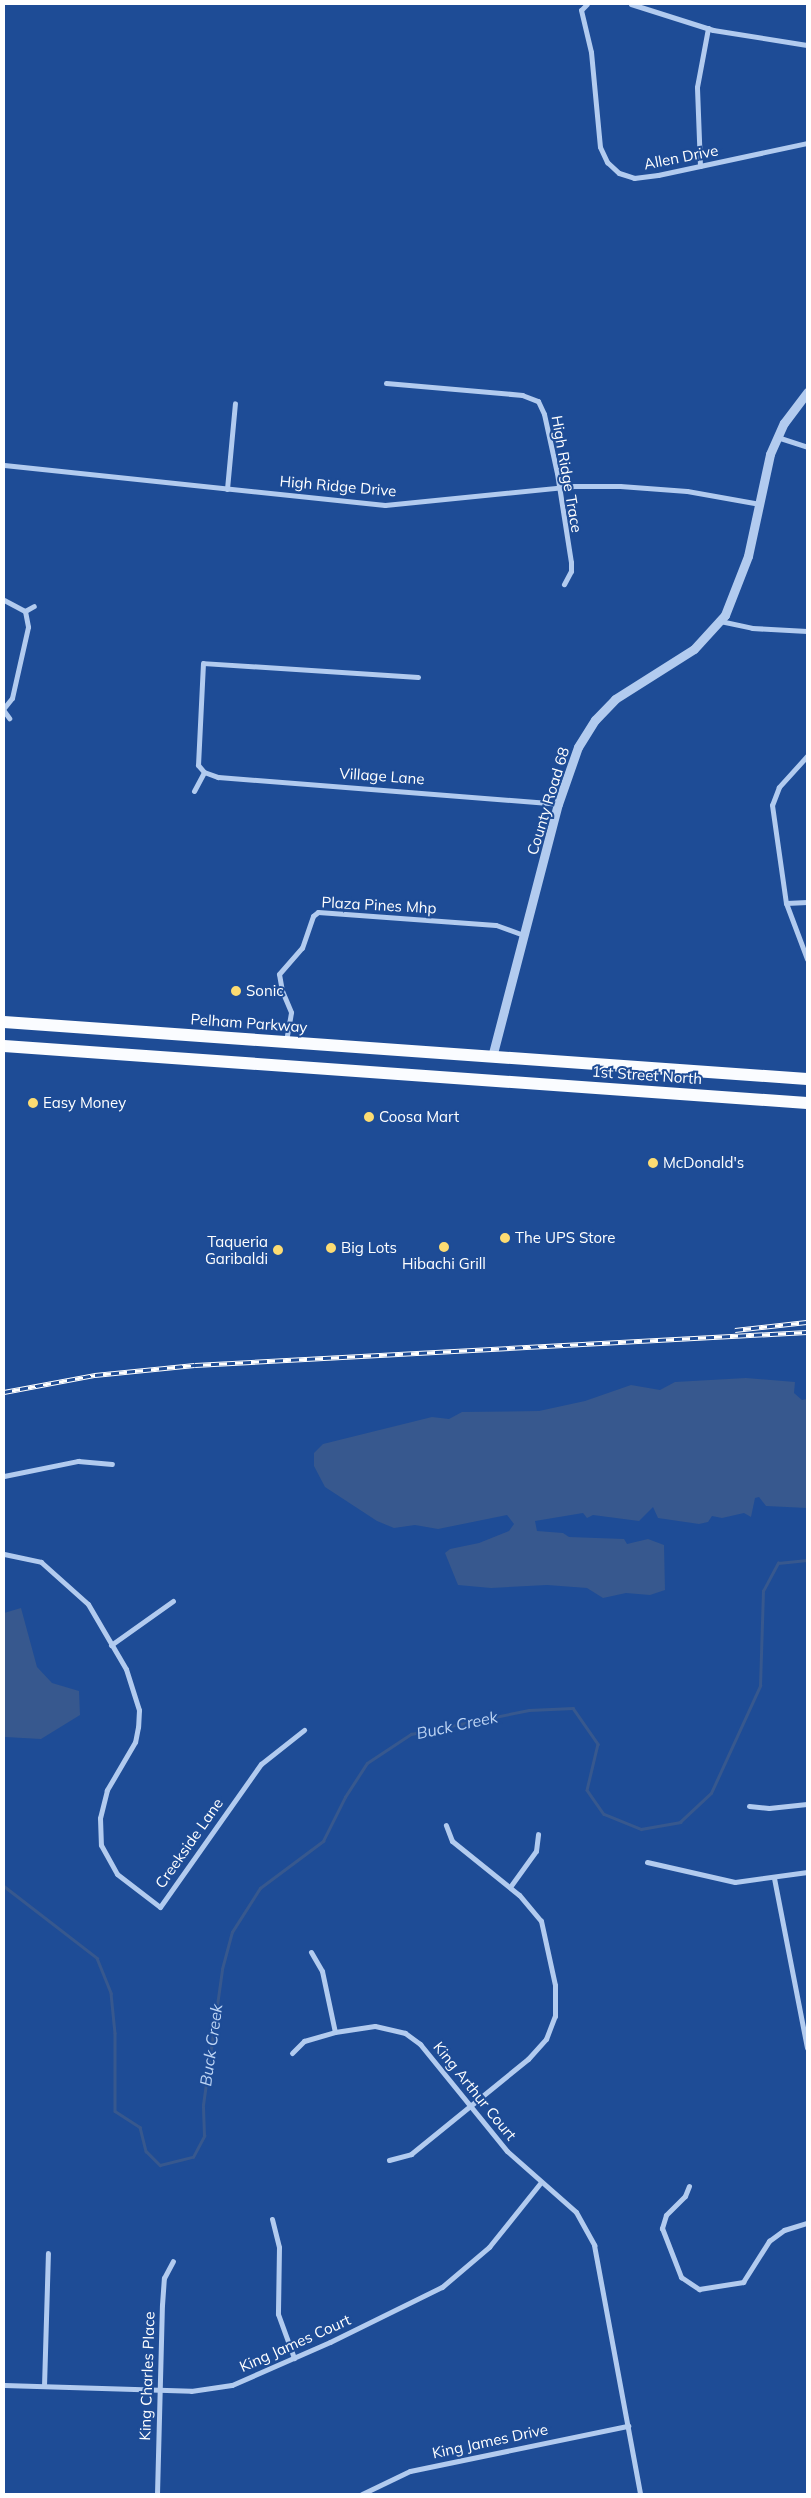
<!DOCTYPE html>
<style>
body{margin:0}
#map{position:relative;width:811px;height:2498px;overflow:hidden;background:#1e4c96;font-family:Mulish,sans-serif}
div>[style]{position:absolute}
.water>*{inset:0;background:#37588e}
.stream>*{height:2.5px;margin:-1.25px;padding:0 1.25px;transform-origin:1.25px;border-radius:1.25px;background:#37588e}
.minor>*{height:5px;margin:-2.5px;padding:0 2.5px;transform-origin:2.5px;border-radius:2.5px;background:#b2cbef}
.tertiary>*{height:9px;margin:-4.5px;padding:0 4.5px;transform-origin:4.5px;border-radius:4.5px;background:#b2cbef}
.primary>*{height:12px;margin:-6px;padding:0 6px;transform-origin:6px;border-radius:6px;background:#fafcff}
.rail>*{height:4.5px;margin-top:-2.25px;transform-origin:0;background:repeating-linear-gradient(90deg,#1e4c96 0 8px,#fff 0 16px);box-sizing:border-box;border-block:1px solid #fff}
.dots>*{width:14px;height:14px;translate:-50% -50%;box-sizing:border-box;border:2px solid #1e4c96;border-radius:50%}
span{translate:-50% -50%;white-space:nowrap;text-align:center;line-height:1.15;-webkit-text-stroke:4px #1e4c96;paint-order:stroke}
.street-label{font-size:15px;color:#fff}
.poi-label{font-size:15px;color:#fff}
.left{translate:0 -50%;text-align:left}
.right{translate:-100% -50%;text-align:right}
.water-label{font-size:16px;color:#bed5f5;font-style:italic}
.frame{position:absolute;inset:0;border:5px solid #fff;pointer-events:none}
</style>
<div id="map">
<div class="water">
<i style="clip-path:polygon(746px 1378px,795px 1382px,794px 1393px,802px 1400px,807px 1399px,807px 1508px,766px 1506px,759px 1497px,755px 1498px,751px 1517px,744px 1513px,722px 1518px,712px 1516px,708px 1522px,699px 1524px,658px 1518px,653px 1507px,639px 1521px,593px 1515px,587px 1518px,583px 1513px,535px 1521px,537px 1531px,563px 1533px,569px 1537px,624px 1539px,627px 1544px,648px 1539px,664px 1545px,665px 1590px,650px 1595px,626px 1593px,603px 1598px,587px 1588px,547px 1585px,491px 1588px,458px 1585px,445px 1553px,450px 1549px,479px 1543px,509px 1531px,514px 1524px,507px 1515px,438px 1529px,415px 1525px,394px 1528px,377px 1521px,325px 1487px,314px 1466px,314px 1453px,323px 1444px,432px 1417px,449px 1419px,462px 1412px,539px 1411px,585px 1401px,631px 1385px,660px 1390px,675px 1382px)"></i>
<i style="clip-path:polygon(21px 1608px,37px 1667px,52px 1683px,79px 1691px,80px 1715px,41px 1739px,5px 1737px,4px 1740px,4px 1613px)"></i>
</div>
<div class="stream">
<i style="left:4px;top:1886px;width:118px;rotate:37.7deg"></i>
<i style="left:97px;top:1958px;width:38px;rotate:68deg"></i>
<i style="left:111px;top:1993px;width:40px;rotate:84.3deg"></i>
<i style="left:115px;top:2033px;width:78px;rotate:90deg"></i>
<i style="left:115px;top:2111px;width:30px;rotate:33deg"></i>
<i style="left:140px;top:2127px;width:25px;rotate:76deg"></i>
<i style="left:146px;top:2151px;width:20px;rotate:45deg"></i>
<i style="left:160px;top:2165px;width:34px;rotate:-14deg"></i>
<i style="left:193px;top:2157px;width:24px;rotate:-62deg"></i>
<i style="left:204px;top:2136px;width:31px;rotate:-92deg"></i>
<i style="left:203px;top:2105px;width:137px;rotate:-82deg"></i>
<i style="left:222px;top:1969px;width:38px;rotate:-75deg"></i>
<i style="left:232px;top:1932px;width:52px;rotate:-57.5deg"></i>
<i style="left:260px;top:1888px;width:79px;rotate:-36.7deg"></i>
<i style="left:323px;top:1841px;width:49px;rotate:-63.4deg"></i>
<i style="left:345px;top:1797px;width:40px;rotate:-57.1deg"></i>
<i style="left:367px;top:1763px;width:53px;rotate:-33.4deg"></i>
<i style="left:411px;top:1734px;width:120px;rotate:-11.5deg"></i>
<i style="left:529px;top:1710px;width:44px;rotate:-2.6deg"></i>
<i style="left:573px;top:1708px;width:44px;rotate:55.2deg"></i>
<i style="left:598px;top:1744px;width:47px;rotate:103.4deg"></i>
<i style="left:587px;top:1790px;width:29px;rotate:55deg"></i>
<i style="left:604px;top:1814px;width:40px;rotate:22deg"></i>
<i style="left:641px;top:1829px;width:40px;rotate:-10deg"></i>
<i style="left:680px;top:1822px;width:42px;rotate:-43.1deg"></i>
<i style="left:711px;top:1793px;width:118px;rotate:-65.4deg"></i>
<i style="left:760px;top:1686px;width:95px;rotate:-88.2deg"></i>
<i style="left:763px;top:1591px;width:32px;rotate:-62deg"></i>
<i style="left:778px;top:1563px;width:29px;rotate:-6deg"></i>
</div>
<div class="minor">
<i style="left:587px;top:4px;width:8px;rotate:135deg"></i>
<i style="left:581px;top:10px;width:43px;rotate:76.6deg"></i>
<i style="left:591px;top:52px;width:95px;rotate:84.6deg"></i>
<i style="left:600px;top:147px;width:17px;rotate:65deg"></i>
<i style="left:607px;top:162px;width:16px;rotate:43deg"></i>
<i style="left:619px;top:173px;width:16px;rotate:18deg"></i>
<i style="left:634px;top:178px;width:24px;rotate:-7deg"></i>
<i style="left:658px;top:175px;width:152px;rotate:-12.1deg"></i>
<i style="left:631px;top:4px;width:86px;rotate:17.6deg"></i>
<i style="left:713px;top:30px;width:95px;rotate:9.1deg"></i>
<i style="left:700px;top:166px;width:79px;rotate:-92.2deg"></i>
<i style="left:697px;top:87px;width:60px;rotate:-79.4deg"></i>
<i style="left:386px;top:383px;width:137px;rotate:5deg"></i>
<i style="left:522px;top:395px;width:17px;rotate:21deg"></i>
<i style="left:538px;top:401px;width:14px;rotate:65deg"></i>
<i style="left:544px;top:414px;width:60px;rotate:77.6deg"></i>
<i style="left:557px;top:473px;width:90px;rotate:81.1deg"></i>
<i style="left:571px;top:562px;width:9px;rotate:90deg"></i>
<i style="left:571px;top:571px;width:15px;rotate:118deg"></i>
<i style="left:777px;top:437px;width:32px;rotate:18deg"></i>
<i style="left:4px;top:465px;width:383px;rotate:6deg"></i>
<i style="left:385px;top:505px;width:190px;rotate:-5.7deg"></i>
<i style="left:574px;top:486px;width:46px"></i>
<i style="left:620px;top:486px;width:67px;rotate:4.3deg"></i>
<i style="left:687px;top:491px;width:74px;rotate:10.1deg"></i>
<i style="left:227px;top:489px;width:86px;rotate:-84.7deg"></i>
<i style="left:4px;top:600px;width:24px;rotate:28deg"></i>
<i style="left:25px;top:611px;width:16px;rotate:79deg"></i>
<i style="left:28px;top:627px;width:73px;rotate:102.7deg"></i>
<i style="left:12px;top:698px;width:13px;rotate:129deg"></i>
<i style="left:25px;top:611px;width:10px;rotate:-29deg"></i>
<i style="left:720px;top:621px;width:33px;rotate:12deg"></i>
<i style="left:752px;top:628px;width:55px;rotate:3.1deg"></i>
<i style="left:418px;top:677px;width:215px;rotate:-176.3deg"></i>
<i style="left:203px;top:663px;width:102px;rotate:92.8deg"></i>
<i style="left:198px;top:765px;width:9px;rotate:49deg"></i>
<i style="left:204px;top:772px;width:15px;rotate:20deg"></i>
<i style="left:218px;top:777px;width:341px;rotate:4.5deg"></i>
<i style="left:4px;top:711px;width:9px;rotate:54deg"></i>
<i style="left:807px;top:756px;width:42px;rotate:132.1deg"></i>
<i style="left:779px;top:787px;width:19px;rotate:111deg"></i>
<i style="left:772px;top:805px;width:99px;rotate:81.9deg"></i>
<i style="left:786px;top:903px;width:60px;rotate:69.4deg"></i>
<i style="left:194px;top:791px;width:21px;rotate:-62deg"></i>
<i style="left:786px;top:903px;width:21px;rotate:-3deg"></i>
<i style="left:286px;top:1041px;width:29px;rotate:-80deg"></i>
<i style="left:291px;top:1012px;width:23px;rotate:-113deg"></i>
<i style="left:282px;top:991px;width:17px;rotate:-100deg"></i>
<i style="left:279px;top:974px;width:35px;rotate:-49deg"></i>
<i style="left:302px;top:948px;width:34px;rotate:-71deg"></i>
<i style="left:313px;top:916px;width:6px;rotate:-39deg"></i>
<i style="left:318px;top:912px;width:178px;rotate:4.2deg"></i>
<i style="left:496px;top:925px;width:30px;rotate:20deg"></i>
<i style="left:4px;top:1476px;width:76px;rotate:-11.5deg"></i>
<i style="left:78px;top:1461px;width:34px;rotate:5deg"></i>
<i style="left:4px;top:1554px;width:38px;rotate:12deg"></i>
<i style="left:41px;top:1562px;width:63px;rotate:41.8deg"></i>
<i style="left:88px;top:1604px;width:75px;rotate:59.7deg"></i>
<i style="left:126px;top:1669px;width:43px;rotate:72.4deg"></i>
<i style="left:139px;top:1710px;width:17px;rotate:93deg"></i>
<i style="left:138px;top:1727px;width:15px;rotate:101deg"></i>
<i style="left:135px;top:1742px;width:56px;rotate:120.3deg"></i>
<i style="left:107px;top:1790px;width:29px;rotate:104deg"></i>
<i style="left:100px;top:1818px;width:27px;rotate:88deg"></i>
<i style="left:101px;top:1845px;width:33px;rotate:61deg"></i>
<i style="left:117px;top:1874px;width:54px;rotate:37.5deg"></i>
<i style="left:160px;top:1907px;width:175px;rotate:-54.8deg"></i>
<i style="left:261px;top:1764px;width:55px;rotate:-38.3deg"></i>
<i style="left:111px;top:1645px;width:76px;rotate:-35.4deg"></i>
<i style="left:749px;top:1806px;width:20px;rotate:6deg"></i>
<i style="left:769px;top:1808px;width:38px;rotate:-6deg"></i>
<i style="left:647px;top:1862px;width:90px;rotate:12.8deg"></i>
<i style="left:735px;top:1882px;width:73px;rotate:-7.9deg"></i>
<i style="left:774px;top:1878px;width:173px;rotate:79deg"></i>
<i style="left:510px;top:1887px;width:44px;rotate:-54.2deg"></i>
<i style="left:536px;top:1851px;width:17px;rotate:-83deg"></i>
<i style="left:311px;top:1952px;width:22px;rotate:60deg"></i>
<i style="left:322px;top:1971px;width:62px;rotate:78deg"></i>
<i style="left:292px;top:2053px;width:17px;rotate:-45deg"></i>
<i style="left:304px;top:2041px;width:32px;rotate:-16deg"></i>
<i style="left:335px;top:2032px;width:40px;rotate:-8.5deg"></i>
<i style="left:375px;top:2026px;width:31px;rotate:13deg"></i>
<i style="left:405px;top:2033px;width:19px;rotate:36deg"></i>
<i style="left:420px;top:2044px;width:138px;rotate:50.9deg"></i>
<i style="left:507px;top:2151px;width:92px;rotate:41.5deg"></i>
<i style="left:576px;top:2212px;width:38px;rotate:61deg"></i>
<i style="left:594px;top:2245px;width:253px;rotate:79.5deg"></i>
<i style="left:389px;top:2160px;width:23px;rotate:-15deg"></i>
<i style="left:411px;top:2154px;width:151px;rotate:-39.1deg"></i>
<i style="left:528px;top:2059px;width:27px;rotate:-48deg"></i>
<i style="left:546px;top:2039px;width:25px;rotate:-69deg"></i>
<i style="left:555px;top:2016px;width:31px;rotate:-90deg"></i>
<i style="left:555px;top:1985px;width:66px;rotate:-102.3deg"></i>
<i style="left:541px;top:1921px;width:34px;rotate:-130deg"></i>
<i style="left:519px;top:1895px;width:86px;rotate:-141.1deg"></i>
<i style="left:452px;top:1841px;width:17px;rotate:-111deg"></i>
<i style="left:689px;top:2186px;width:11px;rotate:112deg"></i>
<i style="left:685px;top:2196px;width:27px;rotate:135deg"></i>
<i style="left:666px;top:2215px;width:14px;rotate:107deg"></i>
<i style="left:662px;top:2228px;width:53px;rotate:68.8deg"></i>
<i style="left:681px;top:2277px;width:22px;rotate:34deg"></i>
<i style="left:699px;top:2289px;width:45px;rotate:-9deg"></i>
<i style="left:743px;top:2282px;width:49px;rotate:-57.6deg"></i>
<i style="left:769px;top:2241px;width:19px;rotate:-36deg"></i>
<i style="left:784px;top:2230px;width:24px;rotate:-17deg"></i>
<i style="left:272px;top:2219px;width:29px;rotate:76deg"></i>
<i style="left:279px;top:2247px;width:67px;rotate:90.9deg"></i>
<i style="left:278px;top:2314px;width:47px;rotate:70deg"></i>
<i style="left:4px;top:2385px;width:187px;rotate:1.8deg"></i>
<i style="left:191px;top:2391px;width:41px;rotate:-8.3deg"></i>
<i style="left:232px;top:2385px;width:107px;rotate:-23.7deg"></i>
<i style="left:330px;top:2342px;width:125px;rotate:-26.2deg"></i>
<i style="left:442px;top:2287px;width:62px;rotate:-40.4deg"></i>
<i style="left:489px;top:2247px;width:83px;rotate:-51.3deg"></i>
<i style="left:44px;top:2386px;width:133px;rotate:-88.3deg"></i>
<i style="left:157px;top:2494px;width:189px;rotate:-88.5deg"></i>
<i style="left:162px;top:2305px;width:27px;rotate:-86deg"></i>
<i style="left:164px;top:2278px;width:19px;rotate:-62deg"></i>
<i style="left:362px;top:2494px;width:53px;rotate:-25.6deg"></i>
<i style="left:410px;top:2471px;width:223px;rotate:-11.7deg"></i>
</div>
<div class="tertiary">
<i style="left:492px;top:1057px;width:261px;rotate:-75.4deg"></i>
<i style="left:558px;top:804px;width:60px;rotate:-70.7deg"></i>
<i style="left:578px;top:747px;width:32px;rotate:-58deg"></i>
<i style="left:595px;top:720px;width:29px;rotate:-46deg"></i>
<i style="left:615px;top:699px;width:93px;rotate:-32.3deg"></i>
<i style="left:694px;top:649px;width:46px;rotate:-47.6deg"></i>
<i style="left:725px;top:615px;width:63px;rotate:-68.7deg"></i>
<i style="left:748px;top:556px;width:104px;rotate:-77.8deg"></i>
<i style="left:770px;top:454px;width:34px;rotate:-66deg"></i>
<i style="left:784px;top:423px;width:39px;rotate:-53deg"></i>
</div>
<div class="primary">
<i style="left:4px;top:1022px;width:805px;rotate:4.06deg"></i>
<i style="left:4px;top:1046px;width:805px;rotate:4.06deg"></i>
</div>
<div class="rail">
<i style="left:735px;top:1330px;width:72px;rotate:-6.3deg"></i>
<i style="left:4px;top:1392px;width:93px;rotate:-10.6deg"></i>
<i style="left:95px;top:1375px;width:100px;rotate:-5.7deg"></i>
<i style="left:195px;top:1365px;width:613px;rotate:-3.09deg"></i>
</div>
<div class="dots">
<i style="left:236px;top:991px;background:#fddc72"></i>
<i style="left:33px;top:1103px;background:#fddc72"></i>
<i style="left:369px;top:1117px;background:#fddc72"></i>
<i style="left:653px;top:1163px;background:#fddc72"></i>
<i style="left:505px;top:1238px;background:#fddc72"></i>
<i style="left:444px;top:1247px;background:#fddc72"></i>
<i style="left:331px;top:1248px;background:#fddc72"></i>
<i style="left:278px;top:1250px;background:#fddc72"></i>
</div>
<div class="street-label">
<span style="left:681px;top:157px;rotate:-11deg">Allen Drive</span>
<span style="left:567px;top:474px;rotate:80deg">High Ridge Trace</span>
<span style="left:338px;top:486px;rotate:5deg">High Ridge Drive</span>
<span style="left:382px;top:776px;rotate:4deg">Village Lane</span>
<span style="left:548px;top:801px;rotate:-73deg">County Road 68</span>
<span style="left:379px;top:905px;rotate:3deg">Plaza Pines Mhp</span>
<span style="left:249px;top:1023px;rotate:4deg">Pelham Parkway</span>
<span style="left:647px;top:1075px;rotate:4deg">1st Street North</span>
<span style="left:189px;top:1843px;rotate:-55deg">Creekside Lane</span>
<span style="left:475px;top:2091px;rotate:51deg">King Arthur Court</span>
<span style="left:295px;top:2343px;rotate:-24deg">King James Court</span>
<span style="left:147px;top:2376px;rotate:-88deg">King Charles Place</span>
<span style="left:490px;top:2441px;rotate:-12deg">King James Drive</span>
</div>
<div class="poi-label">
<span class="left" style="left:246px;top:991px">Sonic</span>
<span class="left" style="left:43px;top:1103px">Easy Money</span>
<span class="left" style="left:379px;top:1117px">Coosa Mart</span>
<span class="left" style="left:663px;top:1163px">McDonald's</span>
<span class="left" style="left:515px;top:1238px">The UPS Store</span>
<span class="right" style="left:268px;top:1250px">Taqueria<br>Garibaldi</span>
<span class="left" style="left:341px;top:1248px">Big Lots</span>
<span style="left:444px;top:1264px">Hibachi Grill</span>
</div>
<div class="water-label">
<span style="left:457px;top:1725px;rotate:-12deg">Buck Creek</span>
<span style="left:211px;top:2045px;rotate:-82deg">Buck Creek</span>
</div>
<div class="frame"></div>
</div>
